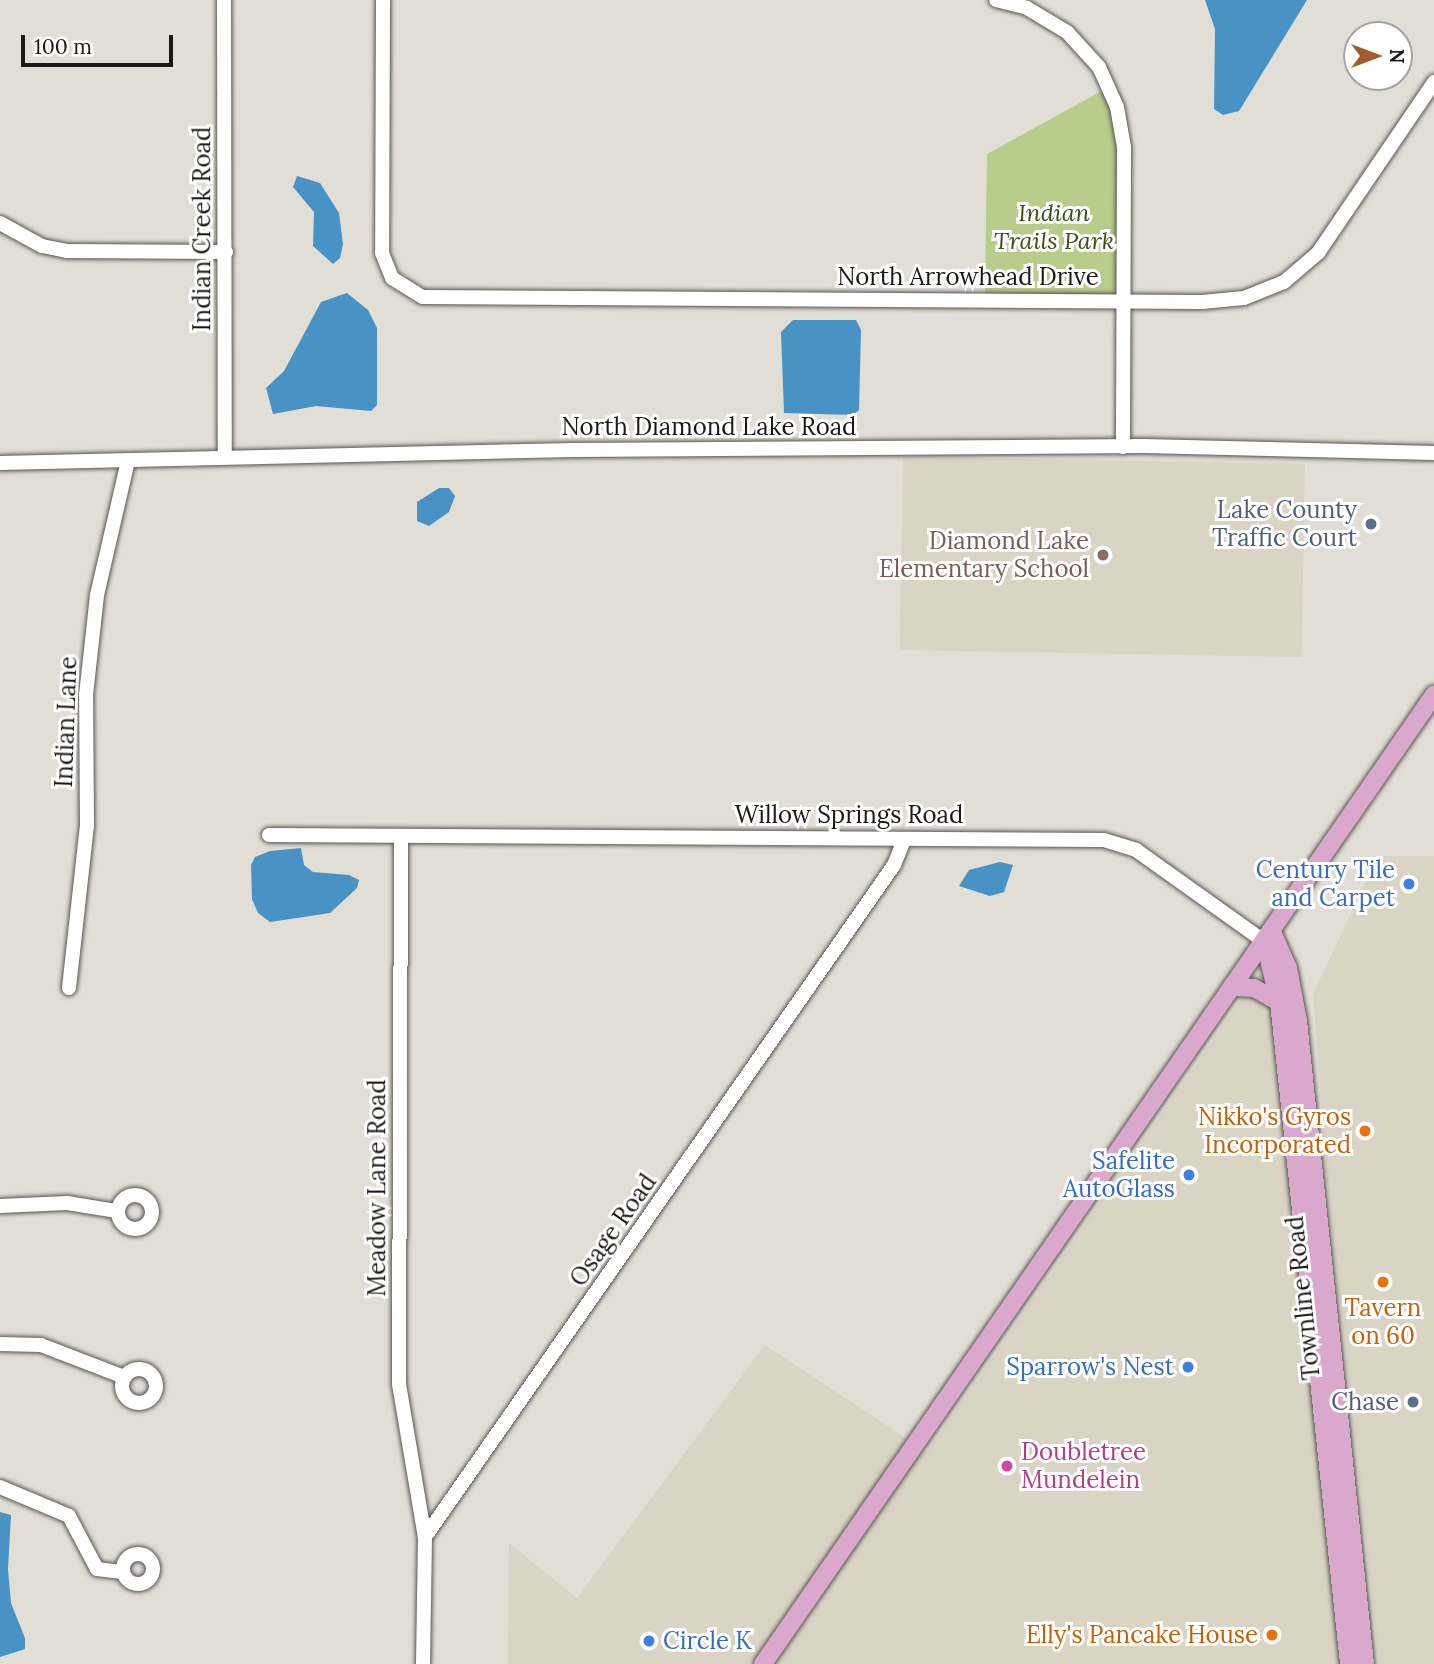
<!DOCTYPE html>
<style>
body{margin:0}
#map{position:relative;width:1434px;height:1664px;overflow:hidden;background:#e1ded5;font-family:Lora,serif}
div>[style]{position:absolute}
.built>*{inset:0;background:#d9d4c4;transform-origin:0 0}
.green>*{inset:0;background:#b7cd8c}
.water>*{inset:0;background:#4992c6}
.roads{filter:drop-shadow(0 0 2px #58564f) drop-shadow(0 0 2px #58564f)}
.minor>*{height:14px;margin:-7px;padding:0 7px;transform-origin:7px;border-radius:7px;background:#fff}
.minor>.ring{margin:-7px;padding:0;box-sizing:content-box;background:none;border:14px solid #fff;border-radius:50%}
.major>*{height:18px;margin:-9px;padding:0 9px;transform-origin:9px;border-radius:9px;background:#d9a8cc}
.dots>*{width:19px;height:19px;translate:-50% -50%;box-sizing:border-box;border:4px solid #fff;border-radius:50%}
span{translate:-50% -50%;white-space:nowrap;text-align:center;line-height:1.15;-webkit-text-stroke:6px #fff;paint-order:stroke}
.park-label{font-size:24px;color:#405018;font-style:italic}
.street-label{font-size:24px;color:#1a1916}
.service-label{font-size:24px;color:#4e5e75}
.right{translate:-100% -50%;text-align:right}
.education-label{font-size:24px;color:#785e54}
.shop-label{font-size:24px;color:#366cbe}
.left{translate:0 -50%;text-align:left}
.food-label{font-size:24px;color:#c56008}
.hotel-label{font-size:24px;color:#b23c85}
.north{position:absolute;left:1343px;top:21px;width:70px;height:70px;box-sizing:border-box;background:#fff;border:2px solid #a3a3a2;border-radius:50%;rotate:90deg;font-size:19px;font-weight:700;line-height:28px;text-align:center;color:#1a1916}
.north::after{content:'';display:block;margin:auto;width:24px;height:32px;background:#a15e2c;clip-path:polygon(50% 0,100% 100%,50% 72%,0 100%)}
.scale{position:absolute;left:21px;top:35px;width:152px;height:32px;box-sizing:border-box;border:4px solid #1a1916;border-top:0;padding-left:9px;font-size:21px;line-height:24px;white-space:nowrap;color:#1a1916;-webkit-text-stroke:5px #fff;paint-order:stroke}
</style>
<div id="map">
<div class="built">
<i style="left:903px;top:457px;width:402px;height:193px;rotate:1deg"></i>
<i style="clip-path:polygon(1378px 856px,1434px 856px,1434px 1664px,1379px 1664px,1327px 1182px,1313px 994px)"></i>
<i style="clip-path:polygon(1253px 996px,1267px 1001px,1275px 1020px,1341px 1664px,508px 1664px,509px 1543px,577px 1598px,765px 1345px,927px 1452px,1242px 998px)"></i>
</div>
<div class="green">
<i style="clip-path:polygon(1107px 88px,1121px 140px,1121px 295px,985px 295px,987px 154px)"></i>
</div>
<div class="water">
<i style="clip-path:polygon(1205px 0,1307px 0,1239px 111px,1223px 115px,1214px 109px,1215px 29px)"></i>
<i style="clip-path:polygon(297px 176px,320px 183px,339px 213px,343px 244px,340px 258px,333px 264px,313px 246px,314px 212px,293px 187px)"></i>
<i style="clip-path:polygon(347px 293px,368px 310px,377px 328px,377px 405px,371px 411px,316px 406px,273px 414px,266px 388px,284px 371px,321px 302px)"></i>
<i style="clip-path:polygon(793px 320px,856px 320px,861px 330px,859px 410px,853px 415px,784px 413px,781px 332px)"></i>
<i style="clip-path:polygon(439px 488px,449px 488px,455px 496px,449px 512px,429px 526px,417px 521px,417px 502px)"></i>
<i style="clip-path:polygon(301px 848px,304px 865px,313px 872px,349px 875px,359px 880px,357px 888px,330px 913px,270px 922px,258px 913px,252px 899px,251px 865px,255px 857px,270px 851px)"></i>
<i style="clip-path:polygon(1000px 862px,1013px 865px,1004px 892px,990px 896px,959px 886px,969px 870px)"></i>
<i style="clip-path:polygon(0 1512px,11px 1515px,8px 1569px,11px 1603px,25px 1638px,25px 1649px,0 1657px)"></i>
</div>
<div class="roads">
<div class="minor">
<i style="left:224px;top:0;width:457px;rotate:89.9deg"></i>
<i style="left:383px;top:0;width:253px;rotate:90.2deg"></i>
<i style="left:382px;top:253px;width:27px;rotate:68deg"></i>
<i style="left:392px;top:278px;width:36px;rotate:32deg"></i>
<i style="left:423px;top:297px;width:779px;rotate:0.37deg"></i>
<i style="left:1202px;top:302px;width:42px;rotate:-5.4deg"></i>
<i style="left:1244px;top:298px;width:43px;rotate:-21.8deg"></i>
<i style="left:1284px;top:282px;width:45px;rotate:-40.5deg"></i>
<i style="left:1318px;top:253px;width:207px;rotate:-55.8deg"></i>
<i style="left:996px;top:0;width:32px;rotate:14deg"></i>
<i style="left:1027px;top:8px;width:47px;rotate:31deg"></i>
<i style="left:1067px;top:32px;width:47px;rotate:47.6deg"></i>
<i style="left:1099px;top:67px;width:44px;rotate:65.8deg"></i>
<i style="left:1117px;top:107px;width:41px;rotate:80.1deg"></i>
<i style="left:1124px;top:147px;width:300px;rotate:90.2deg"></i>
<i style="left:0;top:223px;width:48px;rotate:28.7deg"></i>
<i style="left:42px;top:246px;width:25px;rotate:11deg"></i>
<i style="left:67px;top:251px;width:159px;rotate:0.4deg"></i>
<i style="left:0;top:463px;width:574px;rotate:-1.3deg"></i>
<i style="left:574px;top:450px;width:570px;rotate:-0.4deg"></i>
<i style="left:1144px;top:446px;width:290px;rotate:1.4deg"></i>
<i style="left:269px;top:835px;width:835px;rotate:0.34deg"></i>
<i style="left:1104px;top:840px;width:34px;rotate:17deg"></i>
<i style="left:1136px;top:850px;width:158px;rotate:35.5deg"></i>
<i style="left:401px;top:836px;width:548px;rotate:90.21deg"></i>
<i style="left:399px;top:1384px;width:155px;rotate:80.4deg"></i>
<i style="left:69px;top:988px;width:163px;rotate:-83.7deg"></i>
<i style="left:87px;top:826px;width:131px;rotate:-90.4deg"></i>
<i style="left:86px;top:695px;width:101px;rotate:-83.7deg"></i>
<i style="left:97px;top:595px;width:138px;rotate:-77deg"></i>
<i class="ring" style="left:118px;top:1195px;width:20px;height:20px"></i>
<i style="left:0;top:1206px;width:67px;rotate:-2.6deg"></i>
<i style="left:67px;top:1203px;width:51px;rotate:9.1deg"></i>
<i style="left:0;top:1344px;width:41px;rotate:1.4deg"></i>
<i style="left:41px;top:1345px;width:89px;rotate:21.1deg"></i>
<i class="ring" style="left:122px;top:1369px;width:20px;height:20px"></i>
<i style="left:0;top:1487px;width:75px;rotate:22.8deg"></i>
<i style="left:69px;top:1516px;width:60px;rotate:62.2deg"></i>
<i style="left:97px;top:1569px;width:26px;rotate:7deg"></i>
<i class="ring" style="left:123px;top:1554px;width:16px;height:16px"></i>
<i style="left:423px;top:1664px;width:127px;rotate:-89.1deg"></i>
<i style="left:425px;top:1537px;width:819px;rotate:-55.09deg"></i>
<i style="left:894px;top:865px;width:27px;rotate:-68deg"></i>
</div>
<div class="major">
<i style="left:1272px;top:932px;width:39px;rotate:66deg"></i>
<i style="left:1288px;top:968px;width:54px;rotate:79.3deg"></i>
<i style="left:1298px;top:1021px;width:646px;rotate:84.05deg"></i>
<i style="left:1265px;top:942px;width:62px;rotate:76.9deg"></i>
<i style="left:1279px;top:1002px;width:666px;rotate:83.96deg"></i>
<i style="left:1235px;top:987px;width:19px;rotate:3deg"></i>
<i style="left:1254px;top:988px;width:29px;rotate:29deg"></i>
<i style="left:763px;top:1664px;width:1179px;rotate:-55.3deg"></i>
</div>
</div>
<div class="dots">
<i style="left:1371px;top:524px;background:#5c6f8a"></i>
<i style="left:1103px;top:555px;background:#8d6e63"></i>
<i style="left:1409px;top:884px;background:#3f7fe0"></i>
<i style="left:1365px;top:1131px;background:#e8710a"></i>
<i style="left:1189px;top:1175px;background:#3f7fe0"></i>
<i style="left:1383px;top:1282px;background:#e8710a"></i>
<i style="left:1188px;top:1367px;background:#3f7fe0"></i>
<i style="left:1413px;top:1402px;background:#5c6f8a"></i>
<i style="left:1007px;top:1466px;background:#d1479c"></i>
<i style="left:1272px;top:1635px;background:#e8710a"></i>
<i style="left:649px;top:1641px;background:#3f7fe0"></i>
</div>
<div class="park-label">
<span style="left:1054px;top:227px">Indian<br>Trails Park</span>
</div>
<div class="street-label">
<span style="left:202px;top:229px;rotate:-90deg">Indian Creek Road</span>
<span style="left:968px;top:277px">North Arrowhead Drive</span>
<span style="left:709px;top:427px">North Diamond Lake Road</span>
<span style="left:66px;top:722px;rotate:-88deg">Indian Lane</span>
<span style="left:849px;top:815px">Willow Springs Road</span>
<span style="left:377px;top:1188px;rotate:-90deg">Meadow Lane Road</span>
<span style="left:613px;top:1230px;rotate:-55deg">Osage Road</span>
<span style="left:1303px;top:1298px;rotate:-96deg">Townline Road</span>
</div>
<div class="service-label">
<span class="right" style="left:1357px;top:524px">Lake County<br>Traffic Court</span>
<span class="right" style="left:1399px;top:1402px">Chase</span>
</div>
<div class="education-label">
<span class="right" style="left:1089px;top:555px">Diamond Lake<br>Elementary School</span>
</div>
<div class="shop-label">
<span class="right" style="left:1395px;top:884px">Century Tile<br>and Carpet</span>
<span class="right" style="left:1175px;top:1175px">Safelite<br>AutoGlass</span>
<span class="right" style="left:1174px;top:1367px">Sparrow's Nest</span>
<span class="left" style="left:663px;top:1641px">Circle K</span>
</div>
<div class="food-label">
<span class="right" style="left:1351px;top:1131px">Nikko's Gyros<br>Incorporated</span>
<span style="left:1383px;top:1322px">Tavern<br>on 60</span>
<span class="right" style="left:1258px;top:1635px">Elly's Pancake House</span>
</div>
<div class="hotel-label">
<span class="left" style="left:1021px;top:1466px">Doubletree<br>Mundelein</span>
</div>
<div class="north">N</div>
<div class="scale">100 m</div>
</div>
